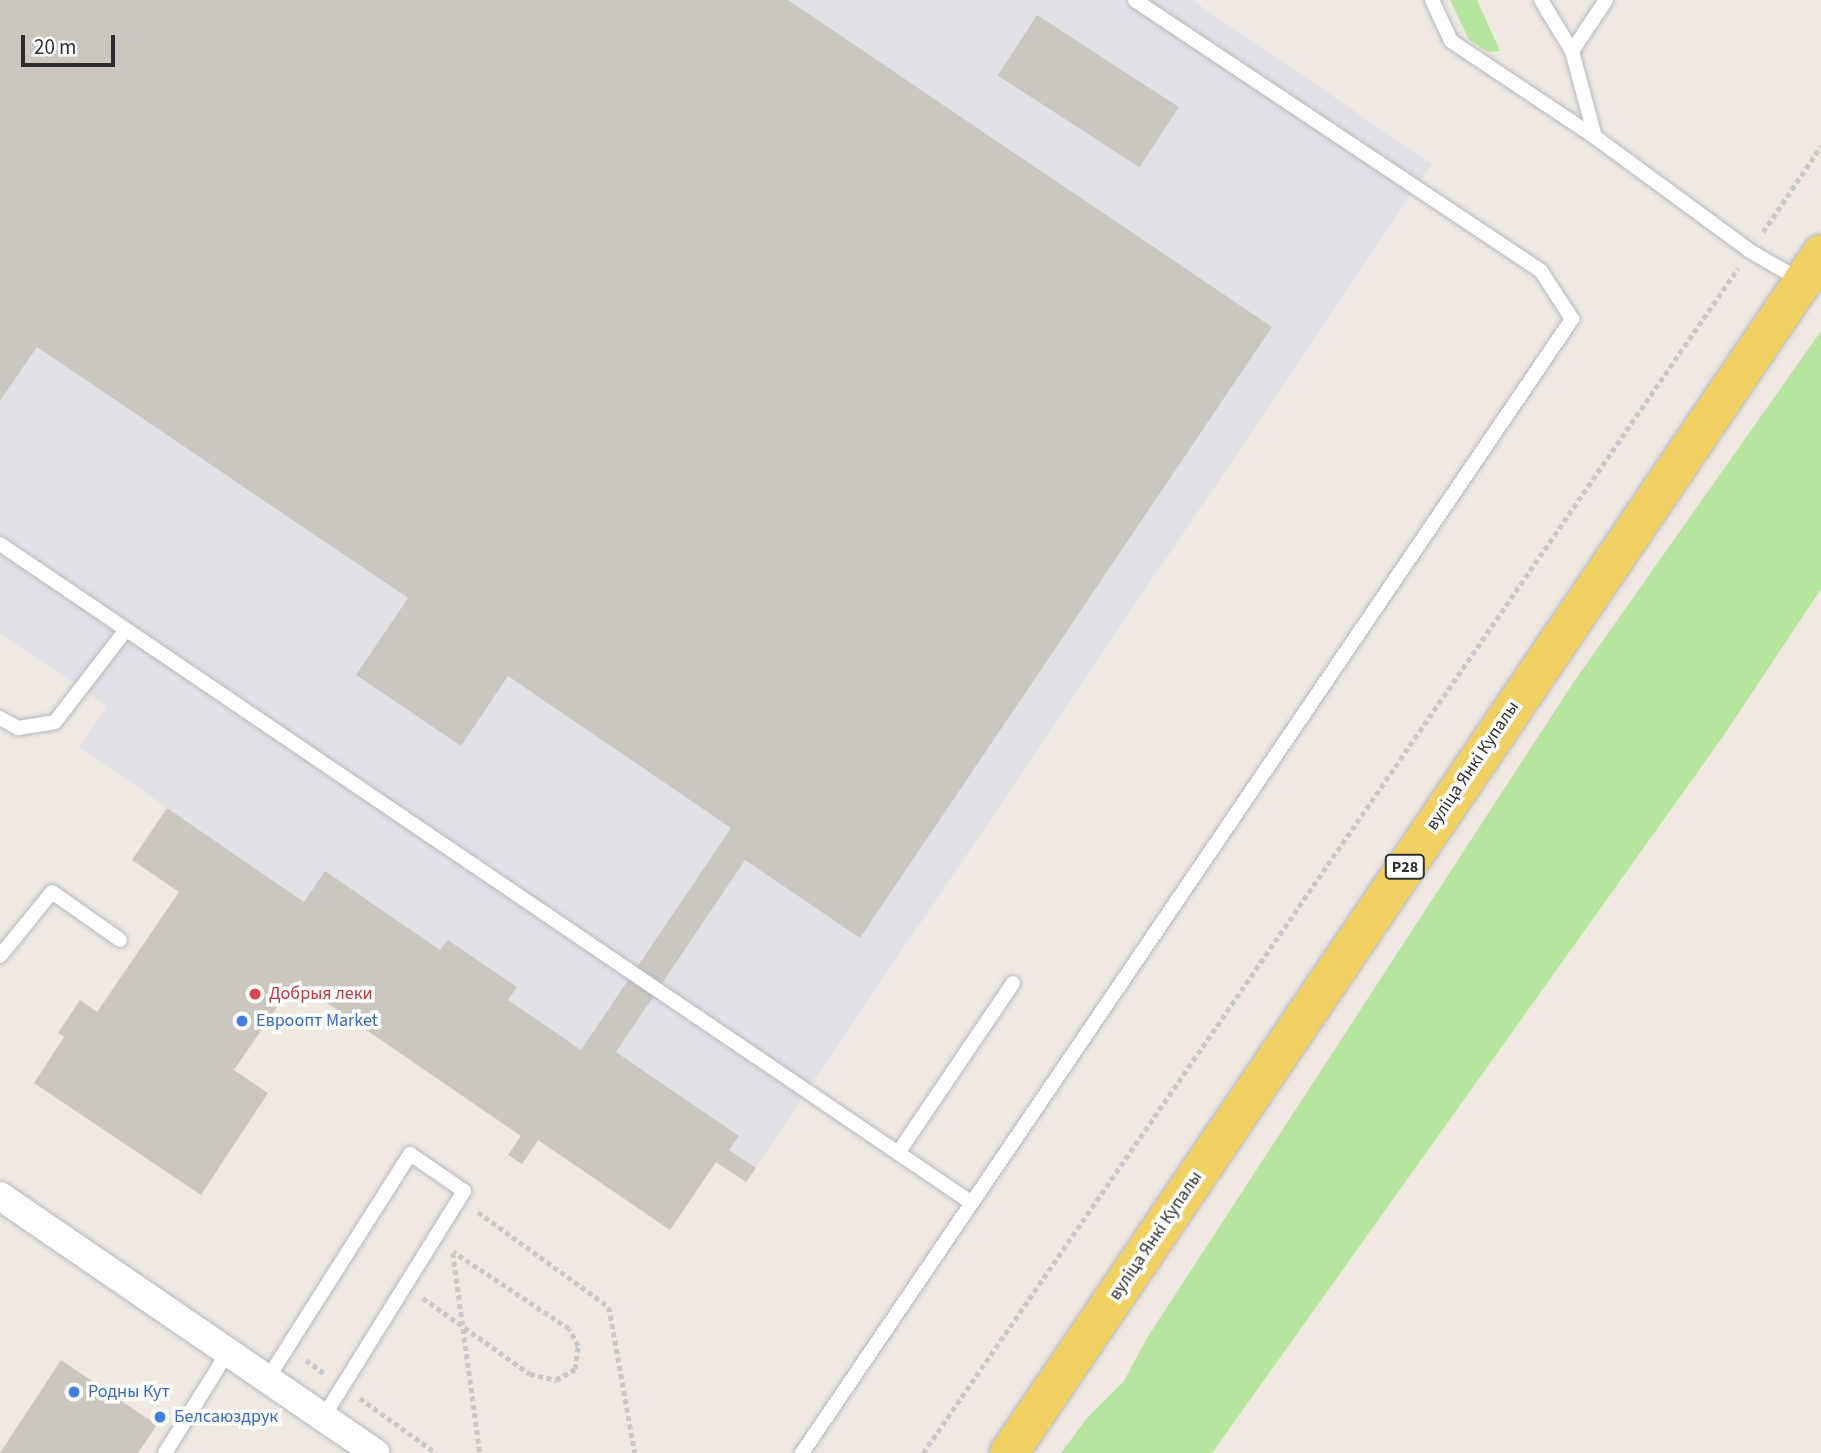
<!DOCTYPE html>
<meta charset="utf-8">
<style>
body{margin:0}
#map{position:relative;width:1821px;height:1453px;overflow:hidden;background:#efe9e1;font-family:"Source Sans 3",sans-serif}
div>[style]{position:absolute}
.industrial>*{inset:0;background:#e3e1e8}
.green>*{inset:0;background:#b6e59e}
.building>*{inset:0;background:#cbc7bf;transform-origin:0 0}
.path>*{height:4.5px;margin-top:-2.25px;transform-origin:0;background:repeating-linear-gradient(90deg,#c9c9c9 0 5px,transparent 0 8.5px)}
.roads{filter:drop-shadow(0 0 2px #b4b7c1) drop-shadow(0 0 2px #b4b7c1)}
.service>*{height:14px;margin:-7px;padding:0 7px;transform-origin:7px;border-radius:7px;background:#fff}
.minor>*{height:28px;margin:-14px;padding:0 14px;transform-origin:14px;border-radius:14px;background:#fff}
.primary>*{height:38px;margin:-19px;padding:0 19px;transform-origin:19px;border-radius:19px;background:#f2d163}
.dots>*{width:19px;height:19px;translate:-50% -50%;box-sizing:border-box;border:4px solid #fff;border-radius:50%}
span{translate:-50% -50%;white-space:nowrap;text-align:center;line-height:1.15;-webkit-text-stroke:7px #fff;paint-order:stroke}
.shield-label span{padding:2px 5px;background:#fff;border:2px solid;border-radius:5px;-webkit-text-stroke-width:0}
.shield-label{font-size:16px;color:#2e2e2e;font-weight:700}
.street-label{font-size:18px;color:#2e2e2e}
.health-label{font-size:18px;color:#be3a42}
.left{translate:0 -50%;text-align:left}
.shop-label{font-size:18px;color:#366cbe}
.scale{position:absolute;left:21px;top:35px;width:94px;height:32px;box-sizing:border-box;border:4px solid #2e2e2e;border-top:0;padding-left:9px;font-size:21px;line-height:24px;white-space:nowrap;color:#2e2e2e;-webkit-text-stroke:5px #fff;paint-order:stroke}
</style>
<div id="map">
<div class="industrial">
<i style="clip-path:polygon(0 0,1192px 0,1432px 164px,746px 1182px,716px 1162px,670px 1230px,539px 1140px,522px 1164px,508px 1155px,521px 1136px,295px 981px,304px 902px,79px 747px,107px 706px,0 633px)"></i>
</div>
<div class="green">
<i style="clip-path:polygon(1450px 0,1477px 0,1500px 51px,1488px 52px,1469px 40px)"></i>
<i style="clip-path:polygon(1821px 331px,1821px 589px,1724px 735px,1212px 1453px,1061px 1453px,1087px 1418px,1124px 1381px,1147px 1338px,1573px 683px)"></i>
</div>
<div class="building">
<i style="clip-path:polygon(0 0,788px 0,1272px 327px,860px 938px,745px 860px,616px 1052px,739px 1136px,729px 1150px,756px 1168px,746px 1182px,716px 1162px,670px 1230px,538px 1140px,522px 1164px,508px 1155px,521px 1136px,295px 981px,234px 1070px,268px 1093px,201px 1195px,34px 1083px,64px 1037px,58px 1033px,80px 1000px,97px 1012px,179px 892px,132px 860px,167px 808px,304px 902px,325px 871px,440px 950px,448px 940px,517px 987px,508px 1000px,581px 1050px,731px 828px,508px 676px,461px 746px,356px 675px,408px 598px,37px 347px,0 401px)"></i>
<i style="left:1037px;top:15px;width:169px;height:72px;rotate:33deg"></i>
<i style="clip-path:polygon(61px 1360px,157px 1425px,138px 1453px,0 1453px)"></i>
</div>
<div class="path">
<i style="left:1763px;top:232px;width:104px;rotate:-56deg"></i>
<i style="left:478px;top:1212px;width:162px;rotate:35.9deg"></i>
<i style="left:609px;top:1307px;width:148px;rotate:79.9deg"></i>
<i style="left:453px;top:1253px;width:202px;rotate:82.3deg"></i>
<i style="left:423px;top:1298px;width:131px;rotate:35.4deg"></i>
<i style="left:530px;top:1374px;width:27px;rotate:13deg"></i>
<i style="left:556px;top:1380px;width:22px;rotate:-30deg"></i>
<i style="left:575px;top:1369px;width:23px;rotate:-83deg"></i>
<i style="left:578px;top:1346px;width:19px;rotate:-118deg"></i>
<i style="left:569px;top:1329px;width:139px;rotate:-146.4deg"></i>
<i style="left:306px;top:1360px;width:22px;rotate:36deg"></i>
<i style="left:360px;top:1398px;width:94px;rotate:35.9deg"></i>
<i style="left:923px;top:1453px;width:1438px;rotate:-55.48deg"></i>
</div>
<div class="roads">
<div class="service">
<i style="left:1432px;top:0;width:45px;rotate:65.1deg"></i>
<i style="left:1451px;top:41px;width:173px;rotate:33.7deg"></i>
<i style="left:1595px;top:137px;width:192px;rotate:36.3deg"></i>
<i style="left:1750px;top:251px;width:58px;rotate:30.1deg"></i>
<i style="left:1541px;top:0;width:60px;rotate:58.7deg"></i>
<i style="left:1572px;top:51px;width:89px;rotate:75deg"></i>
<i style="left:1572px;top:51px;width:61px;rotate:-56.3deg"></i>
<i style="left:0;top:544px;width:1174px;rotate:34.14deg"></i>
<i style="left:0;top:718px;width:21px;rotate:29deg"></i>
<i style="left:18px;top:728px;width:37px;rotate:-9deg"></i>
<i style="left:55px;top:722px;width:115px;rotate:-52.4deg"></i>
<i style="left:0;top:956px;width:82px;rotate:-50.9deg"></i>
<i style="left:52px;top:892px;width:83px;rotate:35.2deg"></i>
<i style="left:898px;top:1153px;width:205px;rotate:-55.9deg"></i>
<i style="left:266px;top:1381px;width:269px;rotate:-57.6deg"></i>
<i style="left:410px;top:1154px;width:65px;rotate:34.4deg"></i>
<i style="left:464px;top:1191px;width:269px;rotate:121.9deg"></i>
<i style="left:165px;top:1453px;width:115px;rotate:-58.1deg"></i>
<i style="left:802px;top:1453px;width:1371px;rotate:-55.82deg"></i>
<i style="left:1572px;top:319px;width:57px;rotate:-122.9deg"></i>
<i style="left:1541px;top:271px;width:488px;rotate:-146.3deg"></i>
</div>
<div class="minor">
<i style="left:0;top:1196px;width:455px;rotate:34.4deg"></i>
</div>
<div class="primary">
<i style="left:1009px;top:1453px;width:1448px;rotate:-55.89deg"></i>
</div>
</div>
<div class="dots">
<i style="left:255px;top:994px;background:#e0444e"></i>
<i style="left:242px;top:1021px;background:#3f7fe0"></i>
<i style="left:74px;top:1392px;background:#3f7fe0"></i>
<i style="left:160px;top:1417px;background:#3f7fe0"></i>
</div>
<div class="shield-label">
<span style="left:1405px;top:867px">Р28</span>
</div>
<div class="street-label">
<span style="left:1473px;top:766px;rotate:-56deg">вуліца Янкі Купалы</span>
<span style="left:1156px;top:1236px;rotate:-56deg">вуліца Янкі Купалы</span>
</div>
<div class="health-label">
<span class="left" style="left:269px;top:994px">Добрыя леки</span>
</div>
<div class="shop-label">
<span class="left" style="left:256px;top:1021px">Евроопт Market</span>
<span class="left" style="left:88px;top:1392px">Родны Кут</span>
<span class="left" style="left:174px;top:1417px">Белсаюздрук</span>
</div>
<div class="scale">20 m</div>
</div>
